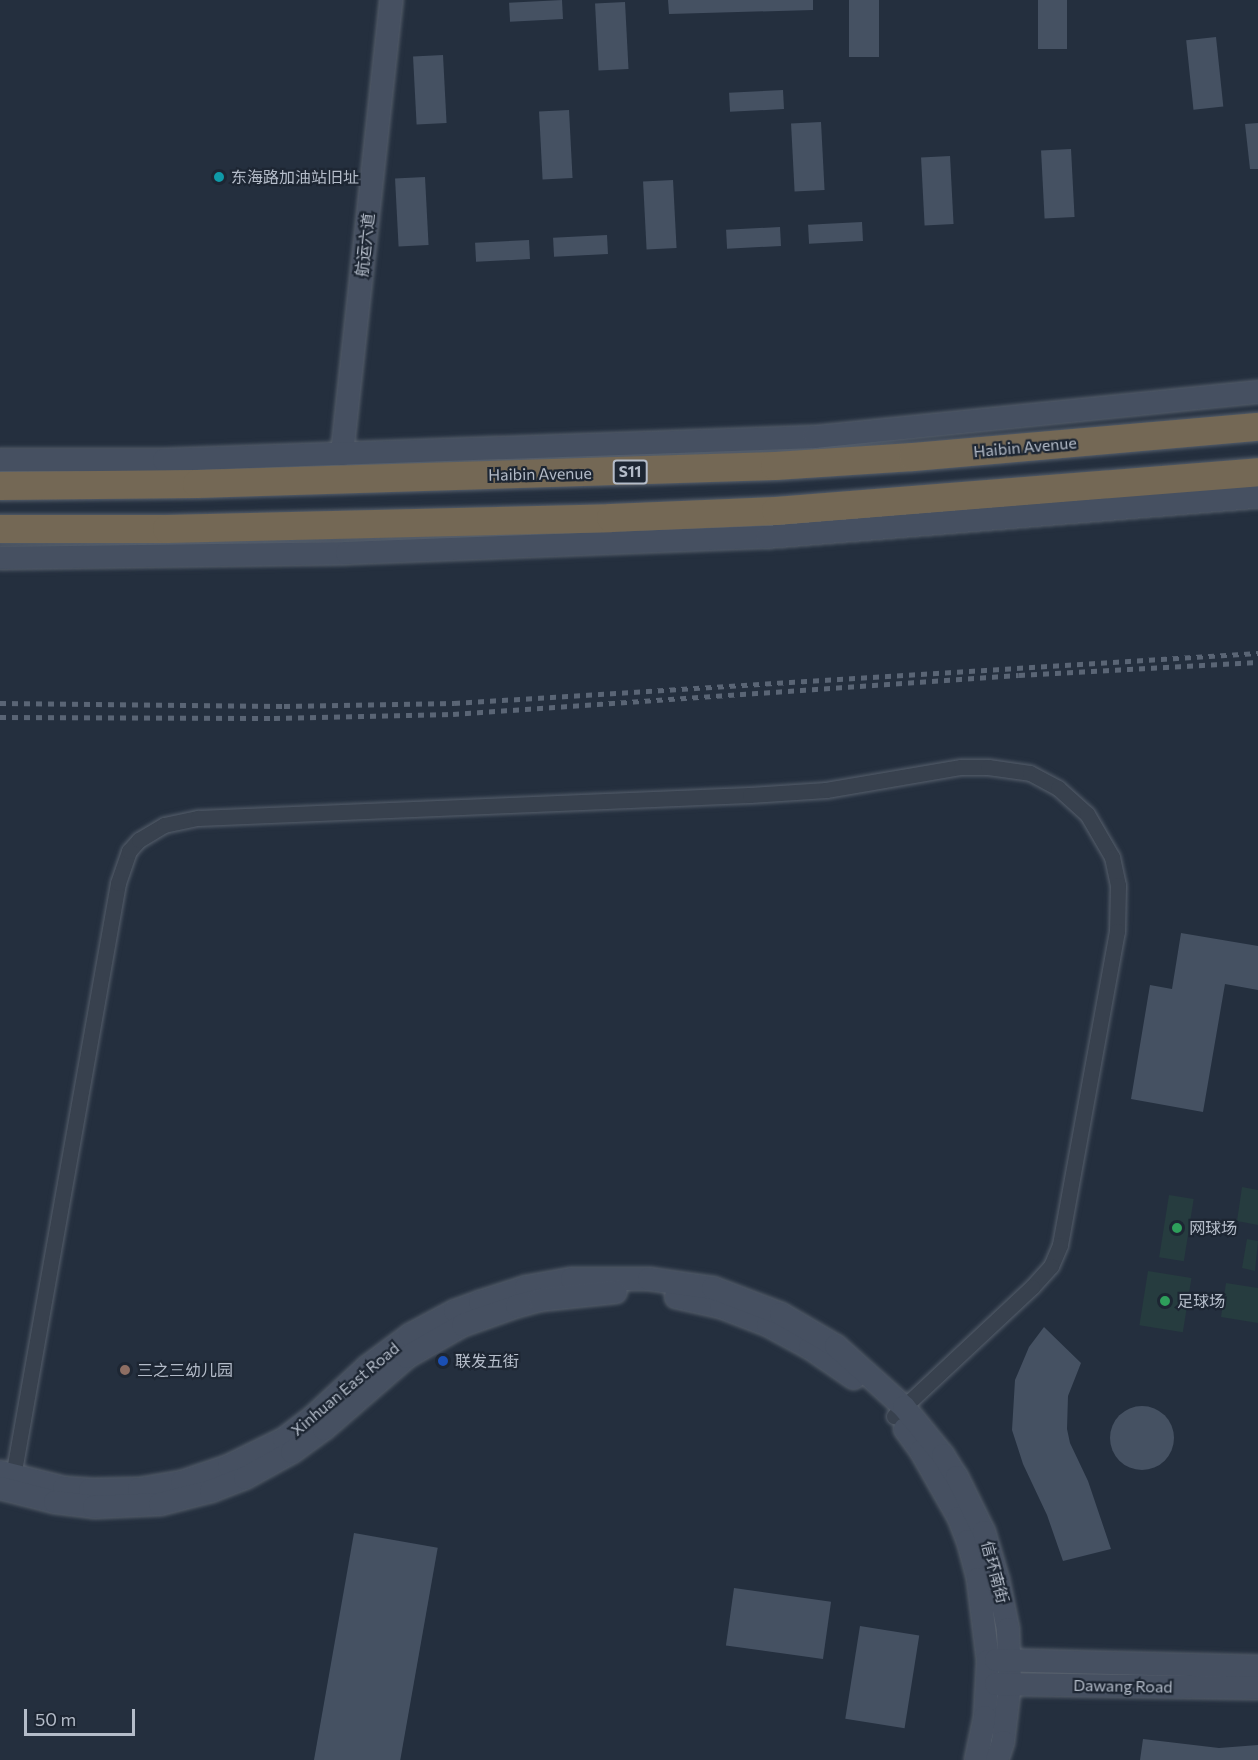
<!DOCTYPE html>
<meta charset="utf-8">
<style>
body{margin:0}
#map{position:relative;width:1258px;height:1760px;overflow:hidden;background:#242f3e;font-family:Commissioner,"Noto Sans SC",sans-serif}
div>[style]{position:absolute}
.green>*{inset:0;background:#263c3f;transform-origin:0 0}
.building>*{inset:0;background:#455162;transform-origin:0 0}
.round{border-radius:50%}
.roads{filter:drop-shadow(0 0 2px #565f6c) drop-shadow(0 0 2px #565f6c)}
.street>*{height:15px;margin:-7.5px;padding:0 7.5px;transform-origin:7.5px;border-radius:7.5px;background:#38414e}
.secondary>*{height:22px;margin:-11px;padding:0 11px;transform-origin:11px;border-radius:11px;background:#465061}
.highway>*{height:28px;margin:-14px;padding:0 14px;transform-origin:14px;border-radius:14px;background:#746855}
.rail>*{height:4.5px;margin-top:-2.25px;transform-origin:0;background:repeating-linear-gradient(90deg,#5a6575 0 6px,transparent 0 12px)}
.dots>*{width:16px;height:16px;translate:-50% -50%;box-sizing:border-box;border:3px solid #1d2633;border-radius:50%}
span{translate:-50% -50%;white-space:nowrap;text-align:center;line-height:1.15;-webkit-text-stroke:4.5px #1d2633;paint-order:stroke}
.shield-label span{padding:2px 4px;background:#1d2633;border:2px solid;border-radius:4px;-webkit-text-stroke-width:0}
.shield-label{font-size:15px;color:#b4bcc9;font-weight:700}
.poi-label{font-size:16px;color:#b4bcc9}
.left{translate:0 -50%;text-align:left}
.street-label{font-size:16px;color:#b4bcc9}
.scale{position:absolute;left:24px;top:1709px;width:111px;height:27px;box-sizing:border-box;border:3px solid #b4bcc9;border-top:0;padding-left:8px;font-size:18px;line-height:21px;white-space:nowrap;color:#b4bcc9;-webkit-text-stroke:4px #1d2633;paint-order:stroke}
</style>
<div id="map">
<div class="green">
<i style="clip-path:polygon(1242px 1187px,1258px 1190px,1258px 1225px,1237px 1221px)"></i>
<i style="left:1169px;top:1195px;width:25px;height:63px;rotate:9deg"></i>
<i style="clip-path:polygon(1247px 1239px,1258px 1241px,1255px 1271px,1242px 1268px)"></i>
<i style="left:1148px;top:1271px;width:44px;height:55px;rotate:9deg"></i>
<i style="clip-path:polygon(1226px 1283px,1258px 1288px,1258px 1323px,1221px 1317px)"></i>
</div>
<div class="building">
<i style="left:562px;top:0;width:19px;height:53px;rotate:87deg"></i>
<i style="clip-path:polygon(668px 0,813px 0,813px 10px,669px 14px)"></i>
<i style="left:849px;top:0;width:30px;height:57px"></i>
<i style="left:1038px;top:0;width:29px;height:49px"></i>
<i style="left:625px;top:2px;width:67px;height:30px;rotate:87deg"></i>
<i style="left:1216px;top:37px;width:70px;height:30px;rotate:84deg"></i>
<i style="left:443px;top:55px;width:68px;height:30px;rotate:87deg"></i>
<i style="left:783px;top:90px;width:19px;height:54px;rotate:87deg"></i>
<i style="left:569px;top:110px;width:68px;height:30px;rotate:87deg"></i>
<i style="left:821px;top:122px;width:68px;height:30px;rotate:87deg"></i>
<i style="clip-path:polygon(1258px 123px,1258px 169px,1250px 169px,1245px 124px)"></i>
<i style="left:1071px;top:149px;width:68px;height:30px;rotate:87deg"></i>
<i style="left:950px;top:156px;width:68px;height:29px;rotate:87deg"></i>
<i style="left:425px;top:177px;width:68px;height:30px;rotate:87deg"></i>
<i style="left:673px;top:180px;width:68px;height:30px;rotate:87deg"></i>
<i style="left:862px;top:222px;width:19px;height:54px;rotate:87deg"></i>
<i style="left:780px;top:227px;width:19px;height:54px;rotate:87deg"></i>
<i style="left:607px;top:235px;width:19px;height:54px;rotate:87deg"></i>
<i style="left:529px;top:240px;width:19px;height:54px;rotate:87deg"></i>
<i style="clip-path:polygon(1181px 933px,1258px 946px,1258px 990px,1225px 984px,1203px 1112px,1131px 1099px,1150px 985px,1172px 989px)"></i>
<i style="clip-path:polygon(1044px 1327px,1081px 1363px,1068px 1396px,1067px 1429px,1070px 1443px,1088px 1481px,1111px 1549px,1063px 1561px,1047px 1515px,1023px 1464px,1012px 1430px,1015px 1380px,1029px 1347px)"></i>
<i class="round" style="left:1110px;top:1406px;width:64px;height:64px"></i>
<i style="left:354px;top:1533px;width:85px;height:231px;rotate:10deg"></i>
<i style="left:734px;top:1588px;width:98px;height:58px;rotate:8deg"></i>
<i style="left:860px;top:1626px;width:60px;height:94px;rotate:9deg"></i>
<i style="clip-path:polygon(1143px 1739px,1219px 1748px,1258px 1745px,1258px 1760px,1140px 1760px)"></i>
</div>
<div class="roads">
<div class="street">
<i style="left:12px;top:1482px;width:608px;rotate:-79.96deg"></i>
<i style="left:118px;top:883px;width:34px;rotate:-71deg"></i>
<i style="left:129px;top:851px;width:15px;rotate:-48deg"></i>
<i style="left:139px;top:840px;width:29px;rotate:-31deg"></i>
<i style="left:164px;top:825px;width:35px;rotate:-12deg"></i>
<i style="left:198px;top:818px;width:552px;rotate:-2.39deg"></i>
<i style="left:750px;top:795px;width:76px;rotate:-3.8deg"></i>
<i style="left:826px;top:790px;width:137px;rotate:-9.7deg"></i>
<i style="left:961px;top:767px;width:27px"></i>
<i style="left:988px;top:767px;width:42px;rotate:8.1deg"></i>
<i style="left:1030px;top:773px;width:32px;rotate:28deg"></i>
<i style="left:1058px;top:788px;width:39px;rotate:42deg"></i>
<i style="left:1087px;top:814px;width:50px;rotate:59.8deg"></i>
<i style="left:1112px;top:857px;width:29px;rotate:78deg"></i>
<i style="left:1118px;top:885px;width:46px;rotate:91.2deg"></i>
<i style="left:1117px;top:931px;width:319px;rotate:100.3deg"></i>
<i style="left:1060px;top:1245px;width:23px;rotate:113deg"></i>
<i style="left:1051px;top:1266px;width:28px;rotate:132deg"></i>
<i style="left:1032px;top:1287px;width:189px;rotate:136.9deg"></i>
</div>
<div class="secondary">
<i style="left:342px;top:454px;width:457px;rotate:-83.8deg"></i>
<i style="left:0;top:460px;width:164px"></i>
<i style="left:164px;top:460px;width:651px;rotate:-2.02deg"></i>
<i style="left:815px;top:437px;width:445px;rotate:-5.8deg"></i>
<i style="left:0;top:558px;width:347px;rotate:-0.8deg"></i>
<i style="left:347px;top:553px;width:420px;rotate:-2.2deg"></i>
<i style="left:767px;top:537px;width:493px;rotate:-4.7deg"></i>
<i style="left:676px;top:1297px;width:46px;rotate:12.5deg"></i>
<i style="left:721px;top:1307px;width:50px;rotate:21deg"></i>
<i style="left:768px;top:1325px;width:48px;rotate:28.7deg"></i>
<i style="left:810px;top:1348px;width:53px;rotate:34.3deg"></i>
<i style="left:905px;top:1429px;width:27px;rotate:54deg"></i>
<i style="left:921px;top:1451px;width:77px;rotate:60.4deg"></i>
<i style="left:959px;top:1518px;width:25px;rotate:69deg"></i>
<i style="left:968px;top:1541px;width:39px;rotate:75deg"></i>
<i style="left:978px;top:1579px;width:83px;rotate:83deg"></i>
<i style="left:988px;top:1661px;width:56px;rotate:93.1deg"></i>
<i style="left:985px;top:1717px;width:44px;rotate:101.8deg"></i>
<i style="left:0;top:1472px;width:66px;rotate:14deg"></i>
<i style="left:64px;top:1488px;width:26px;rotate:4deg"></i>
<i style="left:90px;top:1490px;width:49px;rotate:-1.2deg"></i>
<i style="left:139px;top:1489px;width:44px;rotate:-9.2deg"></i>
<i style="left:182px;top:1482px;width:50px;rotate:-18.8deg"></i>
<i style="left:229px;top:1466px;width:61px;rotate:-26.1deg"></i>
<i style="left:284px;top:1439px;width:36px;rotate:-37deg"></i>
<i style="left:313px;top:1417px;width:74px;rotate:-42.8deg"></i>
<i style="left:367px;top:1367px;width:54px;rotate:-36.7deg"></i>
<i style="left:410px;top:1335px;width:51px;rotate:-28.1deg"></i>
<i style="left:455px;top:1311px;width:27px;rotate:-20deg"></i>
<i style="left:480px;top:1302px;width:48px;rotate:-18.1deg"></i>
<i style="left:526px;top:1287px;width:47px;rotate:-9.9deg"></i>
<i style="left:572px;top:1279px;width:77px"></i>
<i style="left:649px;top:1279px;width:65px;rotate:8deg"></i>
<i style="left:713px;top:1288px;width:73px;rotate:20.9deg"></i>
<i style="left:781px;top:1314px;width:64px;rotate:30.2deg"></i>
<i style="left:836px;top:1346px;width:91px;rotate:41.9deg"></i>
<i style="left:904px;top:1407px;width:62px;rotate:50.9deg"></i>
<i style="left:943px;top:1455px;width:26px;rotate:58deg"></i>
<i style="left:957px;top:1477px;width:61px;rotate:63.9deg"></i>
<i style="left:984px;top:1532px;width:50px;rotate:73.7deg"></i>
<i style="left:998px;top:1580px;width:50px;rotate:78.5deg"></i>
<i style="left:1008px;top:1629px;width:55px;rotate:87.9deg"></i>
<i style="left:1010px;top:1684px;width:58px;rotate:96.9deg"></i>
<i style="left:1003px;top:1742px;width:19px;rotate:108deg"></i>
<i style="left:0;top:1488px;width:57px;rotate:14.3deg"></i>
<i style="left:55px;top:1502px;width:39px;rotate:7deg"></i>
<i style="left:94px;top:1507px;width:66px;rotate:-2.6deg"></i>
<i style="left:160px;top:1504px;width:53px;rotate:-14.3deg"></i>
<i style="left:211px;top:1491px;width:36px;rotate:-21deg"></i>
<i style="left:245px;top:1478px;width:54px;rotate:-29deg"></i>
<i style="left:292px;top:1452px;width:39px;rotate:-36deg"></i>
<i style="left:324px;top:1429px;width:110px;rotate:-40.9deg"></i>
<i style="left:407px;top:1357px;width:64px;rotate:-29.7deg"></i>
<i style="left:463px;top:1325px;width:57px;rotate:-19.4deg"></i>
<i style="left:517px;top:1306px;width:24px;rotate:-15deg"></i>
<i style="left:540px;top:1300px;width:76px;rotate:-6deg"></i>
<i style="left:996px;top:1660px;width:262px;rotate:1.5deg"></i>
<i style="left:996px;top:1684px;width:262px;rotate:0.9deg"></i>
</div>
<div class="highway">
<i style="left:0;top:486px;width:197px;rotate:-0.6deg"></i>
<i style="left:197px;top:484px;width:578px;rotate:-1.78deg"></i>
<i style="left:775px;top:466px;width:138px;rotate:-3.7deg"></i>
<i style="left:913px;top:457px;width:346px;rotate:-5deg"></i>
<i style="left:0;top:529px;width:167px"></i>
<i style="left:167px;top:529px;width:444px;rotate:-1.4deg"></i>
<i style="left:611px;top:518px;width:165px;rotate:-2.4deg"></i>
<i style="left:776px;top:511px;width:484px;rotate:-4.6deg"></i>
</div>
</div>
<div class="rail">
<i style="left:0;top:703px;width:284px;rotate:0.6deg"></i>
<i style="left:284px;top:706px;width:170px;rotate:-1deg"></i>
<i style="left:454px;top:703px;width:806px;rotate:-3.56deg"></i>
<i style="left:0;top:717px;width:274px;rotate:0.2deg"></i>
<i style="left:274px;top:718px;width:179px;rotate:-1.3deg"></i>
<i style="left:453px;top:714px;width:567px;rotate:-3.94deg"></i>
<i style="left:1019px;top:675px;width:239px;rotate:-3.1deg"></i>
</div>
<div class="dots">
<i style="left:219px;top:177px;background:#0f9aa8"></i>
<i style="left:1177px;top:1228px;background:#2e9e5b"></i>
<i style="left:1165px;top:1301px;background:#2e9e5b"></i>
<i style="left:443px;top:1361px;background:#1a4fb4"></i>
<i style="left:125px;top:1370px;background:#8d6e63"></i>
</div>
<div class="shield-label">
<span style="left:630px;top:472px">S11</span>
</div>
<div class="poi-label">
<span class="left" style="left:231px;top:177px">东海路加油站旧址</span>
<span class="left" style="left:1189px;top:1228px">网球场</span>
<span class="left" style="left:1177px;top:1301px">足球场</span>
<span class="left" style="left:455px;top:1361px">联发五街</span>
<span class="left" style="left:137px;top:1370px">三之三幼儿园</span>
</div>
<div class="street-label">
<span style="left:365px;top:245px;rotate:-84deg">航运六道</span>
<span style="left:1025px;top:447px;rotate:-5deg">Haibin Avenue</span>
<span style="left:540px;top:474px;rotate:-1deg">Haibin Avenue</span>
<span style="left:345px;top:1389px;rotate:-40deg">Xinhuan East Road</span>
<span style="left:995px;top:1572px;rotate:75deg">信环南街</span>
<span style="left:1123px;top:1686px;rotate:1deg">Dawang Road</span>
</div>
<div class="scale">50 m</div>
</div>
